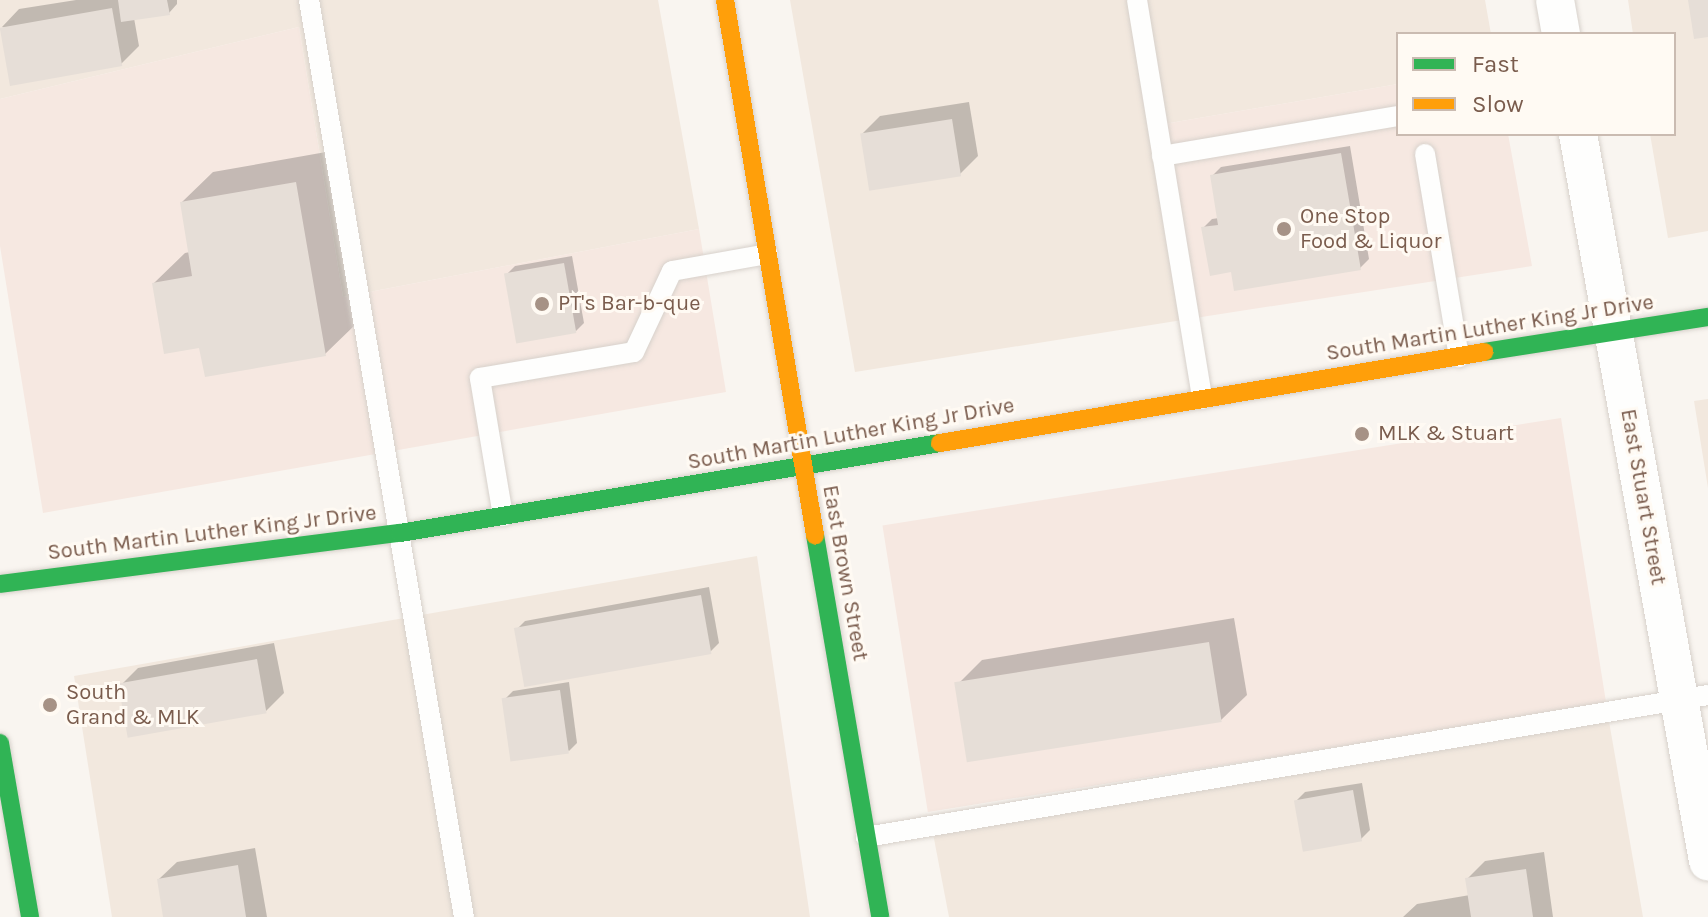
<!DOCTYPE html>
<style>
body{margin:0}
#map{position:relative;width:1708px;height:917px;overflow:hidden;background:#f9f5f0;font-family:Karla,sans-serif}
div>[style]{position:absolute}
.residential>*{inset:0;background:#f2e8de}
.commercial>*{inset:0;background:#f6e8e1;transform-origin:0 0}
.shadow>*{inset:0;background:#0003}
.building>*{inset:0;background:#e6ded7;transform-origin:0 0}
.roads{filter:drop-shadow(0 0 2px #d7d1cb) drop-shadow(0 0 2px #d7d1cb)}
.lane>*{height:20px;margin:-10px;padding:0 10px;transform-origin:10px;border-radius:10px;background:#fefefd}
.street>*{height:38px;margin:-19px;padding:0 19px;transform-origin:19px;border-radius:19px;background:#fefefd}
.fast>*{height:18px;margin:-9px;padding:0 9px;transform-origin:9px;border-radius:9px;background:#30b455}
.slow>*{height:18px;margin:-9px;padding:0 9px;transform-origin:9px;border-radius:9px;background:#ff9f0a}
.dots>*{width:22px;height:22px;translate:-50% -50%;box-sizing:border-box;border:4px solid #fffaf3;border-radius:50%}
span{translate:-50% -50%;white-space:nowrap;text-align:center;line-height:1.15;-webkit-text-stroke:6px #fffaf3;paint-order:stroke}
.poi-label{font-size:22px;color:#7a5c4d}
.left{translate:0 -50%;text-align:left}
.street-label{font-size:22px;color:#7a5c4d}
.legend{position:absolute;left:1396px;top:32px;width:280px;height:104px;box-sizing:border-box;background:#fffaf3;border:2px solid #cabbb1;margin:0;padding:10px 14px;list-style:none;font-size:24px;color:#7a5c4d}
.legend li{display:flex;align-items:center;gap:16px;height:40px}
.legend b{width:40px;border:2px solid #cabbb1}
</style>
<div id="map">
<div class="residential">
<i style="clip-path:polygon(0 0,658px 0,699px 229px,343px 297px,299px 27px,0 99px)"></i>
<i style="clip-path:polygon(790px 0,1485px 0,1491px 34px,1398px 34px,1398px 84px,1164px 124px,1195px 318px,855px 372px)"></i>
<i style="clip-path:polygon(1628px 0,1708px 0,1708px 231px,1668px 238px,1650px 134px,1674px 134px,1674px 34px,1633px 34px)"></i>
<i style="clip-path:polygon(1708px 399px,1708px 488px,1694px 401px)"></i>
<i style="clip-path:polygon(757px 556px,810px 917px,112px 917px,74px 676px)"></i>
<i style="clip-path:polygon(1606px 704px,1643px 917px,949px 917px,930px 818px)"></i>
</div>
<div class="commercial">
<i style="clip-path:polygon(299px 27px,343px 297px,699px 229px,726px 392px,43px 513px,0 246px,0 99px)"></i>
<i style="clip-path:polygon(1398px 84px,1398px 134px,1508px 134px,1532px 266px,1195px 318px,1164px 124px)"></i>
<i style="left:1561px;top:418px;width:290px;height:687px;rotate:81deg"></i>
</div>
<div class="shadow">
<i style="clip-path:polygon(76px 0,177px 0,177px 4px,169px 13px,134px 18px,139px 46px,121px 64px,2px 27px,19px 9px)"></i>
<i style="clip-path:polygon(969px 102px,978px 156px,960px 174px,862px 134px,880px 116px)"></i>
<i style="clip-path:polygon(1350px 146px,1369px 259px,1360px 268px,1233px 270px,1203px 228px,1212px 219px,1219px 218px,1212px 176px,1221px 167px)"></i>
<i style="clip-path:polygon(326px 152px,356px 324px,325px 354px,201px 346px,154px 283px,185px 253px,190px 252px,182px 202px,213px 172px)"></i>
<i style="clip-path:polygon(572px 256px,584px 323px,575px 332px,506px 275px,515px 266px)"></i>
<i style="clip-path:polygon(709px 587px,719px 643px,710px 652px,516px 630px,525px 621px)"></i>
<i style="clip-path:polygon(1234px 618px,1247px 695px,1221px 720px,957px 685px,982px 660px)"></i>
<i style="clip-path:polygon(274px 643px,284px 693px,266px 711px,120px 686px,138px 668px)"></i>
<i style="clip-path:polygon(569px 682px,577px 743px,569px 751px,504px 700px,513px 691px)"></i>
<i style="clip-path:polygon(1362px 783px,1370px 830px,1361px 839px,1296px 801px,1305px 792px)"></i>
<i style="clip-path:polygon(255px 848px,267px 917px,165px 917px,159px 879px,177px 862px)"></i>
<i style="clip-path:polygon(1544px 852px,1553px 917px,1403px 917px,1417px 904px,1470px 895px,1467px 879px,1485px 861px)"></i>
</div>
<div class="building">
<i style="clip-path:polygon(118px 0,167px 0,170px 15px,121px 22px)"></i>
<i style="clip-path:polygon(1688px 0,1708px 0,1708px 37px,1694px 39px)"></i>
<i style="left:112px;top:8px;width:59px;height:114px;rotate:80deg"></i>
<i style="left:952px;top:119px;width:58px;height:93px;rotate:81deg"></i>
<i style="clip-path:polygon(1341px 153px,1361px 270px,1234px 291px,1231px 272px,1210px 276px,1201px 227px,1218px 225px,1210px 175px)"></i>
<i style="clip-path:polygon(296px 182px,326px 356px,205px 377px,199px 348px,164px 354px,152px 283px,192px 276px,180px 202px)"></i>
<i style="left:564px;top:263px;width:71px;height:61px;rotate:80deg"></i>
<i style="left:701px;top:595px;width:60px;height:190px;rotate:80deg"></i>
<i style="left:1209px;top:642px;width:81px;height:258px;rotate:81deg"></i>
<i style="left:257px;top:659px;width:55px;height:141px;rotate:80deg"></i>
<i style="left:560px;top:690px;width:64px;height:59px;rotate:82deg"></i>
<i style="left:1353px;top:790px;width:52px;height:60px;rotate:80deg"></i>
<i style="clip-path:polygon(238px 865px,246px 917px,163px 917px,157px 879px)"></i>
<i style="clip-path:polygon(1526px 869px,1533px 917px,1471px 917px,1465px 878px)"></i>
</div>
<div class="roads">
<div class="lane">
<i style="left:309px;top:0;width:930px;rotate:80.41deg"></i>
<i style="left:1137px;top:0;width:404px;rotate:80.7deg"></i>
<i style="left:1425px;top:154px;width:206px;rotate:80.5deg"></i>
<i style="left:1162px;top:156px;width:239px;rotate:-9.6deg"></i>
<i style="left:503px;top:516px;width:140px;rotate:-99.5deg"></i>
<i style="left:480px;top:378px;width:156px;rotate:-9.6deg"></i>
<i style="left:634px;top:352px;width:89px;rotate:-64.9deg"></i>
<i style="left:672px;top:271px;width:97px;rotate:-10.1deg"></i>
<i style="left:866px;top:837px;width:854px;rotate:-9.57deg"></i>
</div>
<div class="street">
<i style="left:1555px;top:0;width:35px;rotate:80deg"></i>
<i style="left:1578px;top:134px;width:739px;rotate:79.86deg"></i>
</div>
<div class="fast">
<i style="left:1484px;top:352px;width:227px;rotate:-8.9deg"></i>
<i style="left:815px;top:535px;width:387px;rotate:80.3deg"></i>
<i style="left:0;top:584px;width:403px;rotate:-7.3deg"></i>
<i style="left:400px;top:533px;width:547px;rotate:-9.46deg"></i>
<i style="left:0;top:743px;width:177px;rotate:80.2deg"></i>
</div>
<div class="slow">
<i style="left:725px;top:0;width:543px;rotate:80.45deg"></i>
<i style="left:940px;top:443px;width:552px;rotate:-9.5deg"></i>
</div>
</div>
<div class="dots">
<i style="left:1284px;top:229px;background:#a69286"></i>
<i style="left:542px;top:304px;background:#a69286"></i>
<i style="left:1362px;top:434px;background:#a69286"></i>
<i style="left:50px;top:705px;background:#a69286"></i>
</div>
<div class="poi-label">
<span class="left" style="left:1300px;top:229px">One Stop<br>Food &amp; Liquor</span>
<span class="left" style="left:558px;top:304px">PT's Bar-b-que</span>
<span class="left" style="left:1378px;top:434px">MLK &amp; Stuart</span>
<span class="left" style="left:66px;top:705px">South<br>Grand &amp; MLK</span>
</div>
<div class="street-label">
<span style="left:1490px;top:328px;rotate:-9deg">South Martin Luther King Jr Drive</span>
<span style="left:851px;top:434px;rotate:-10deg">South Martin Luther King Jr Drive</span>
<span style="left:1643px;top:497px;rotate:80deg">East Stuart Street</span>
<span style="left:212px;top:533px;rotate:-7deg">South Martin Luther King Jr Drive</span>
<span style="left:845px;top:573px;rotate:80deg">East Brown Street</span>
</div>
<ul class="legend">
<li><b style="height:10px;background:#30b455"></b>Fast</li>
<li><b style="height:10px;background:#ff9f0a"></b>Slow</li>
</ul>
</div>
